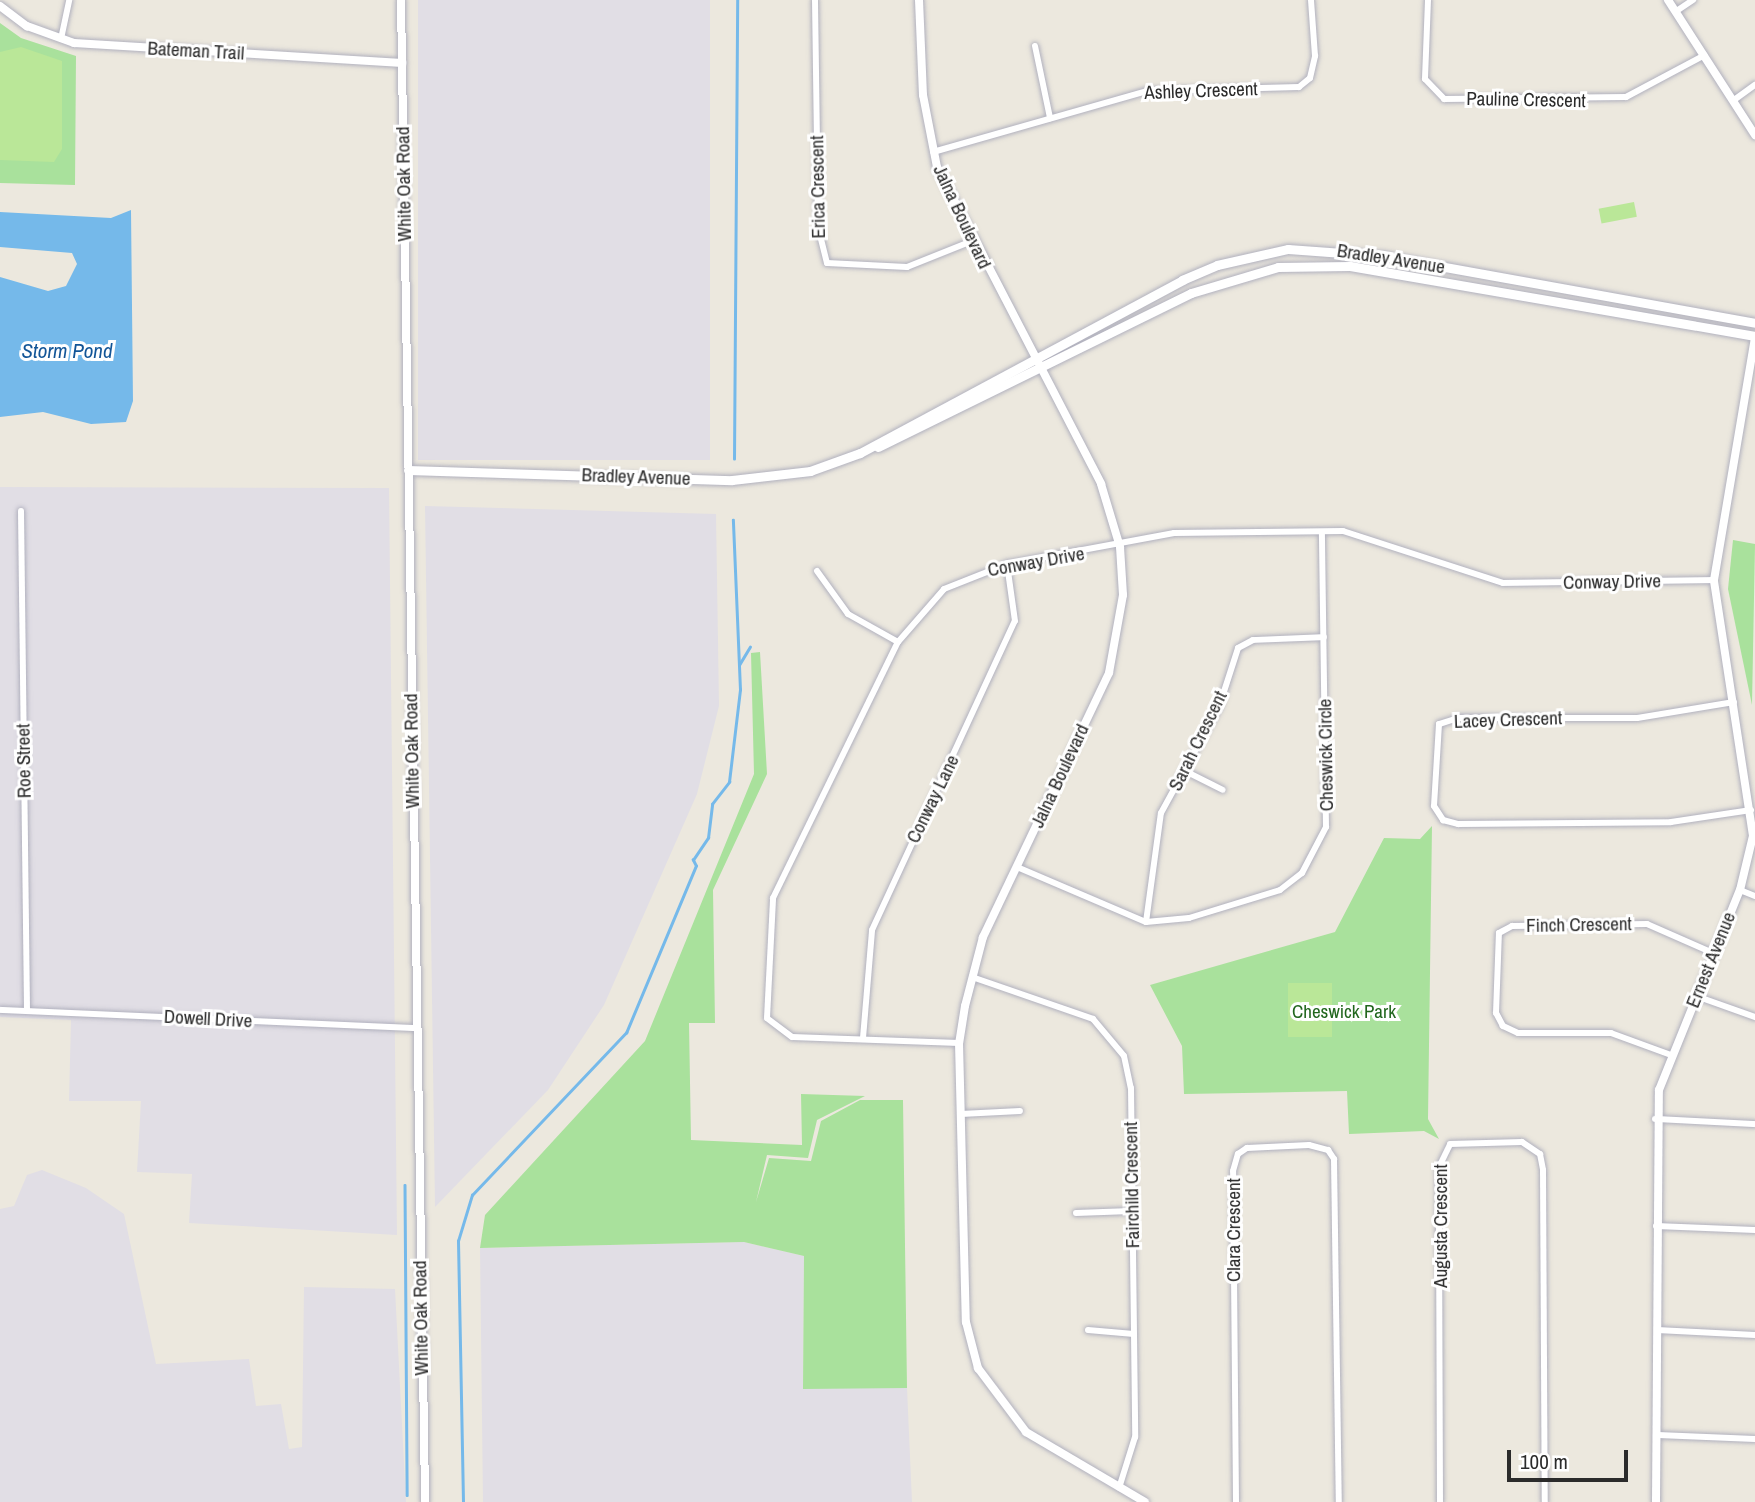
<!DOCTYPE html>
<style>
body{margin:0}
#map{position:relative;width:1755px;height:1502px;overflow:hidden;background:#ece8de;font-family:"Archivo Narrow",sans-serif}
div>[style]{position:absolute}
.industrial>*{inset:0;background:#e1dee5;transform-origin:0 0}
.green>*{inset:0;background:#a9e19c}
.pitch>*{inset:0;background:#bae798;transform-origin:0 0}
.water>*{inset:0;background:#75b9ea}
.stream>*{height:2.5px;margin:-1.25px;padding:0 1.25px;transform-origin:1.25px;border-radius:1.25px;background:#75b9ea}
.roads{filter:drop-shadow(0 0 2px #b1b1be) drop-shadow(0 0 2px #b1b1be)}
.minor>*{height:6px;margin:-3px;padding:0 3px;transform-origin:3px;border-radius:3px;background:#fff}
.tertiary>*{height:8px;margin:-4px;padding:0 4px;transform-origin:4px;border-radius:4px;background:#fff}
.secondary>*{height:9px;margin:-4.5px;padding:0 4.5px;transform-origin:4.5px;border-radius:4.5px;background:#fff}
span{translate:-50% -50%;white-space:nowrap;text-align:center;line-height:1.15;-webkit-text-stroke:6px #fff;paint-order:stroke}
.street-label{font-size:19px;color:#2b2b2b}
.park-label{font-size:19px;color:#21661d}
.water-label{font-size:21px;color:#125597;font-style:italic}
.scale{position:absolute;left:1507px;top:1450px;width:121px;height:32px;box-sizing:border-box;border:4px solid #2b2b2b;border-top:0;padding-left:9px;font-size:21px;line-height:24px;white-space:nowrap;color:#2b2b2b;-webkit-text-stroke:5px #fff;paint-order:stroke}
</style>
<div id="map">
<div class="industrial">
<i style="left:418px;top:0;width:292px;height:460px"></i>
<i style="clip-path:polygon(0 487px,389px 488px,397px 1235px,189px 1223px,192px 1174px,137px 1172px,141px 1101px,69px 1101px,71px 1020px,0 1017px)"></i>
<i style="clip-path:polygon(425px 506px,716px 514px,719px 706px,697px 794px,604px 1005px,548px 1090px,435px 1207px)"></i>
<i style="clip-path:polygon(42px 1170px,86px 1188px,124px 1214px,156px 1364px,249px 1359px,256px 1406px,281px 1404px,289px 1449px,302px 1447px,304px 1287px,395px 1289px,406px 1502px,0 1502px,0 1209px,14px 1206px,27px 1175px)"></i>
<i style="clip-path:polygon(744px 1242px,804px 1256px,803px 1388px,907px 1388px,912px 1502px,483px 1502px,480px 1248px)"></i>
</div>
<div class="green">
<i style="clip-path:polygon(0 23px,21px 38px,76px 56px,75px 185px,0 183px)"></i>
<i style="clip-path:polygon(1733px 540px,1755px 544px,1752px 705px,1728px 589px)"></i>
<i style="clip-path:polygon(760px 652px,767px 774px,713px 890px,715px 1023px,689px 1023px,691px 1140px,802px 1145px,801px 1094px,865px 1096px,817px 1120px,808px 1158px,767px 1155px,756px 1202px,769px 1158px,811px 1161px,821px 1121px,860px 1100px,903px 1100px,907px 1388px,803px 1389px,804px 1256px,744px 1242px,480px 1248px,485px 1215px,645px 1041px,754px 774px,751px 653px)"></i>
<i style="clip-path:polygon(1432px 826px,1428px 1119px,1439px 1139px,1424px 1131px,1349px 1134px,1347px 1091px,1184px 1094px,1182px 1046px,1150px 985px,1335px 932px,1384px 838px,1420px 839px)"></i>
</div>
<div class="pitch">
<i style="clip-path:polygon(21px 47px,62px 61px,62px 149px,54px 162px,0 160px,0 52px)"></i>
<i style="left:1634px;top:202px;width:15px;height:36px;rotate:79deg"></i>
<i style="left:1288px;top:983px;width:44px;height:54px"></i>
</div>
<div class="water">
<i style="clip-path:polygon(131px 210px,133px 401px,126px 422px,91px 424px,43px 412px,0 417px,0 277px,48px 291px,66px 286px,77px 264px,72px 253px,0 247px,0 212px,111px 218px)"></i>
</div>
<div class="stream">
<i style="left:734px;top:459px;width:459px;rotate:-89.6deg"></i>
<i style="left:739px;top:665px;width:21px;rotate:-59deg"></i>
<i style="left:405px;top:1185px;width:310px;rotate:89.6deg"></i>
<i style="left:463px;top:1502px;width:261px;rotate:-91.1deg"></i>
<i style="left:458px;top:1241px;width:48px;rotate:-73.1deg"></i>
<i style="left:472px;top:1195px;width:224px;rotate:-46.5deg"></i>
<i style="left:626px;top:1033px;width:181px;rotate:-67.3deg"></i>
<i style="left:696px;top:866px;width:7px;rotate:-117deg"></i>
<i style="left:693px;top:860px;width:27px;rotate:-56deg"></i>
<i style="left:708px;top:838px;width:34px;rotate:-83deg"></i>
<i style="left:712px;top:804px;width:28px;rotate:-52deg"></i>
<i style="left:729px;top:782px;width:93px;rotate:-83.2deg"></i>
<i style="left:740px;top:690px;width:170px;rotate:-92.4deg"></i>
</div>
<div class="roads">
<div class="minor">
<i style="left:815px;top:0;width:227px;rotate:89.2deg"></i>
<i style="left:818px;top:227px;width:37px;rotate:76deg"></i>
<i style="left:827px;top:263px;width:80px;rotate:2.9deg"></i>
<i style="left:907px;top:267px;width:70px;rotate:-21.8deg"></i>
<i style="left:1428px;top:0;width:79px;rotate:92.2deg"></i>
<i style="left:1425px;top:79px;width:28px;rotate:46deg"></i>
<i style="left:1444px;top:99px;width:182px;rotate:-0.6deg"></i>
<i style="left:1626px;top:97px;width:89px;rotate:-28deg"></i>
<i style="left:1675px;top:12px;width:22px;rotate:-34deg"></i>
<i style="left:61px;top:39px;width:40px;rotate:-78deg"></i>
<i style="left:1035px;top:46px;width:74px;rotate:78.2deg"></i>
<i style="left:1734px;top:100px;width:26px;rotate:-36deg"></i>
<i style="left:933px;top:152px;width:223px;rotate:-15.9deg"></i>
<i style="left:1147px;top:91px;width:152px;rotate:-1.5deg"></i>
<i style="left:1299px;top:87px;width:14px;rotate:-39deg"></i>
<i style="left:1310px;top:78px;width:23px;rotate:-77deg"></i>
<i style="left:1315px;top:56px;width:56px;rotate:-94.1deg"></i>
<i style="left:21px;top:511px;width:500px;rotate:89.31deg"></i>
<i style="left:817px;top:571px;width:53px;rotate:54.2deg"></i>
<i style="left:848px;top:614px;width:57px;rotate:29.2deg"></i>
<i style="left:1734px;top:702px;width:98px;rotate:170.6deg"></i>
<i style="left:1637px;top:718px;width:179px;rotate:180deg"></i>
<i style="left:1458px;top:718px;width:20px;rotate:162deg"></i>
<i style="left:1439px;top:724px;width:82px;rotate:93.5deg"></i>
<i style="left:1434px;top:806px;width:17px;rotate:57deg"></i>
<i style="left:1443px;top:820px;width:16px;rotate:15deg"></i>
<i style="left:1458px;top:824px;width:213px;rotate:-0.5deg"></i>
<i style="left:1671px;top:822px;width:81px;rotate:-8.5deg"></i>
<i style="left:1185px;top:771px;width:42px;rotate:26.6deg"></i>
<i style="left:1017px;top:867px;width:140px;rotate:23.1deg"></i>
<i style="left:1146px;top:922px;width:43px;rotate:-5.3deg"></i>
<i style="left:1189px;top:918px;width:95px;rotate:-17.1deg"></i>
<i style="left:1280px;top:890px;width:28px;rotate:-38deg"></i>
<i style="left:1302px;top:873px;width:52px;rotate:-62.4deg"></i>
<i style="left:1326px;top:827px;width:294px;rotate:-90.8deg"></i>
<i style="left:1740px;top:890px;width:16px;rotate:22deg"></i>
<i style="left:1146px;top:922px;width:110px;rotate:-82.2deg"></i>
<i style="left:1161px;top:813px;width:121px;rotate:-61.3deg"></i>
<i style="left:1219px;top:707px;width:62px;rotate:-72.1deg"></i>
<i style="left:1238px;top:648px;width:17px;rotate:-28deg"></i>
<i style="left:1253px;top:640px;width:71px;rotate:-2.4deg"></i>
<i style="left:972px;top:977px;width:128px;rotate:19.1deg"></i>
<i style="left:1093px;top:1019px;width:48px;rotate:50deg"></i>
<i style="left:1124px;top:1056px;width:33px;rotate:78deg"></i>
<i style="left:1131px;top:1088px;width:349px;rotate:89.3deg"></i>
<i style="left:1135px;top:1437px;width:53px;rotate:107.4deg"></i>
<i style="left:1696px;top:996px;width:63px;rotate:19.6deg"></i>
<i style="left:0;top:1010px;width:416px;rotate:2.5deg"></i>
<i style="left:863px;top:1038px;width:108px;rotate:-85.2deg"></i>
<i style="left:872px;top:930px;width:340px;rotate:-65.2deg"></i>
<i style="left:1015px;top:621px;width:58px;rotate:-98deg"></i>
<i style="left:959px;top:1043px;width:167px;rotate:-177.9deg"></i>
<i style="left:792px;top:1037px;width:31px;rotate:-143deg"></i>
<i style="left:767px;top:1018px;width:120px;rotate:-87.1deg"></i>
<i style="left:773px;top:898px;width:285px;rotate:-64deg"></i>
<i style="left:898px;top:642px;width:70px;rotate:-49deg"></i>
<i style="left:944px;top:589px;width:68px;rotate:-21.6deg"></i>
<i style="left:1007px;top:564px;width:170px;rotate:-10.5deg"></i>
<i style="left:1174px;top:533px;width:169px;rotate:-0.7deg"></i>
<i style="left:1343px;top:531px;width:168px;rotate:18deg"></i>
<i style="left:1503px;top:583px;width:211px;rotate:-0.8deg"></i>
<i style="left:1671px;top:1055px;width:64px;rotate:-159.9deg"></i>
<i style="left:1611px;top:1033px;width:93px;rotate:180deg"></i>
<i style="left:1518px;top:1033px;width:17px;rotate:-155deg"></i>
<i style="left:1503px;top:1026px;width:15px;rotate:-118deg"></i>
<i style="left:1496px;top:1013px;width:80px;rotate:-87.9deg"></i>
<i style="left:1499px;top:933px;width:15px;rotate:-28deg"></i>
<i style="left:1512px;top:926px;width:135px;rotate:-0.8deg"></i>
<i style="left:1647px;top:924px;width:74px;rotate:23.8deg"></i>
<i style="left:961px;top:1114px;width:59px;rotate:-2.9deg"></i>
<i style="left:1655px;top:1119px;width:100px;rotate:2.9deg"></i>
<i style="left:1076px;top:1213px;width:55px;rotate:-2.1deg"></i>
<i style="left:1656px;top:1226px;width:99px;rotate:2.3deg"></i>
<i style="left:1088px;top:1330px;width:46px;rotate:5deg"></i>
<i style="left:1657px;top:1330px;width:98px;rotate:2.9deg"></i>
<i style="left:1658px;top:1435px;width:97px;rotate:2.4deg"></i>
<i style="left:1236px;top:1502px;width:331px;rotate:-90.5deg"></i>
<i style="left:1233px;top:1171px;width:18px;rotate:-74deg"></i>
<i style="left:1238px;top:1154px;width:11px;rotate:-34deg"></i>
<i style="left:1247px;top:1148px;width:62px;rotate:-2.8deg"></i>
<i style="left:1309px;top:1145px;width:20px;rotate:15deg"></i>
<i style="left:1328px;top:1150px;width:11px;rotate:56deg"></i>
<i style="left:1334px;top:1159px;width:343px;rotate:89.2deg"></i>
<i style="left:1440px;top:1502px;width:335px;rotate:-90.2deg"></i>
<i style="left:1439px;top:1167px;width:25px;rotate:-64deg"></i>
<i style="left:1450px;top:1144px;width:72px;rotate:-1.6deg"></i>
<i style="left:1522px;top:1142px;width:22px;rotate:34deg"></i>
<i style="left:1540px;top:1154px;width:16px;rotate:79deg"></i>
<i style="left:1543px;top:1170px;width:332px;rotate:89.7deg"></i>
</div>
<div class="tertiary">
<i style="left:401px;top:0;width:1502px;rotate:89.08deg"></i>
<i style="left:919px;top:0;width:95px;rotate:87.6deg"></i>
<i style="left:923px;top:95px;width:73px;rotate:79deg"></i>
<i style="left:937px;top:167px;width:357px;rotate:62.6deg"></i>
<i style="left:1101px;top:484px;width:66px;rotate:73.2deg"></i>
<i style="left:1120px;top:547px;width:48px;rotate:86.4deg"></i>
<i style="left:1123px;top:595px;width:79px;rotate:100.2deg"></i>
<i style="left:1109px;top:673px;width:293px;rotate:115.5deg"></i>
<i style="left:983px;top:937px;width:71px;rotate:104.6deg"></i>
<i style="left:965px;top:1006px;width:37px;rotate:99deg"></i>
<i style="left:959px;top:1043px;width:279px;rotate:88.6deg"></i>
<i style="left:966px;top:1322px;width:48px;rotate:75.4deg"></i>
<i style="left:978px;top:1368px;width:80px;rotate:53.1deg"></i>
<i style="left:1026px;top:1432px;width:138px;rotate:30.5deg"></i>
<i style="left:1668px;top:0;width:161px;rotate:57.2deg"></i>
<i style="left:0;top:6px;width:34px;rotate:37deg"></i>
<i style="left:27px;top:26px;width:50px;rotate:19.9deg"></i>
<i style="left:74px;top:43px;width:329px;rotate:3.5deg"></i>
<i style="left:1656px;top:1502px;width:412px;rotate:-89.6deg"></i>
<i style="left:1659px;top:1090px;width:216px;rotate:-68deg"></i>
<i style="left:1740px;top:890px;width:56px;rotate:-76.5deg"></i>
<i style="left:1753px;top:836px;width:259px;rotate:-98.7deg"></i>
<i style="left:1714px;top:580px;width:246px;rotate:-80.4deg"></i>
</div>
<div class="secondary">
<i style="left:878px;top:447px;width:349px;rotate:-26.2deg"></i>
<i style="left:1191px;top:293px;width:91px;rotate:-16.6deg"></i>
<i style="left:1278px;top:267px;width:72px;rotate:-0.8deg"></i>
<i style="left:1350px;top:266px;width:411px;rotate:9.8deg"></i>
<i style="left:408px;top:470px;width:324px;rotate:1.8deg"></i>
<i style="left:732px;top:480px;width:79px;rotate:-6.6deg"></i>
<i style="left:810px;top:471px;width:53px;rotate:-19.8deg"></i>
<i style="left:860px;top:453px;width:366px;rotate:-28.2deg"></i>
<i style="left:1182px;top:280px;width:38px;rotate:-23deg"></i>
<i style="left:1217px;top:265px;width:73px;rotate:-12.7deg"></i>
<i style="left:1288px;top:249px;width:96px;rotate:4.2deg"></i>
<i style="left:1384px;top:256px;width:377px;rotate:10.2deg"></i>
</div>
</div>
<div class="street-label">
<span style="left:196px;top:51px;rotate:3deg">Bateman Trail</span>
<span style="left:1201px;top:91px;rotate:-2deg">Ashley Crescent</span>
<span style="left:1526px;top:100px;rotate:1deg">Pauline Crescent</span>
<span style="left:404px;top:184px;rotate:-91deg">White Oak Road</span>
<span style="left:818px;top:187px;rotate:-91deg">Erica Crescent</span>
<span style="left:962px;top:217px;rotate:65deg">Jalna Boulevard</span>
<span style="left:1391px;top:259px;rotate:9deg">Bradley Avenue</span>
<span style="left:636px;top:477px;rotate:2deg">Bradley Avenue</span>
<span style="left:1036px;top:562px;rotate:-10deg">Conway Drive</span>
<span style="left:1612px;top:582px;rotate:-1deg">Conway Drive</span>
<span style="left:1508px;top:720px;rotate:-2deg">Lacey Crescent</span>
<span style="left:1198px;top:741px;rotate:-64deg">Sarah Crescent</span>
<span style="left:412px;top:751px;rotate:-91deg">White Oak Road</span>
<span style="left:1326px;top:755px;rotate:-91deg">Cheswick Circle</span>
<span style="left:24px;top:761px;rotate:-91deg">Roe Street</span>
<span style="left:1060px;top:776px;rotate:-65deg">Jalna Boulevard</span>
<span style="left:933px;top:799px;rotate:-64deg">Conway Lane</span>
<span style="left:1579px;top:925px;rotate:-1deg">Finch Crescent</span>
<span style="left:1711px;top:960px;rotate:-68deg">Ernest Avenue</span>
<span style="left:208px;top:1019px;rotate:3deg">Dowell Drive</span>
<span style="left:1132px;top:1185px;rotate:-91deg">Fairchild Crescent</span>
<span style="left:1441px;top:1226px;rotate:-90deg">Augusta Crescent</span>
<span style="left:1234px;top:1230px;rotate:-90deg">Clara Crescent</span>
<span style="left:421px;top:1318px;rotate:-91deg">White Oak Road</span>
</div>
<div class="park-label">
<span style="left:1344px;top:1012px">Cheswick Park</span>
</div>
<div class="water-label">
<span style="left:67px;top:351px">Storm Pond</span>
</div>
<div class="scale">100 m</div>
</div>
